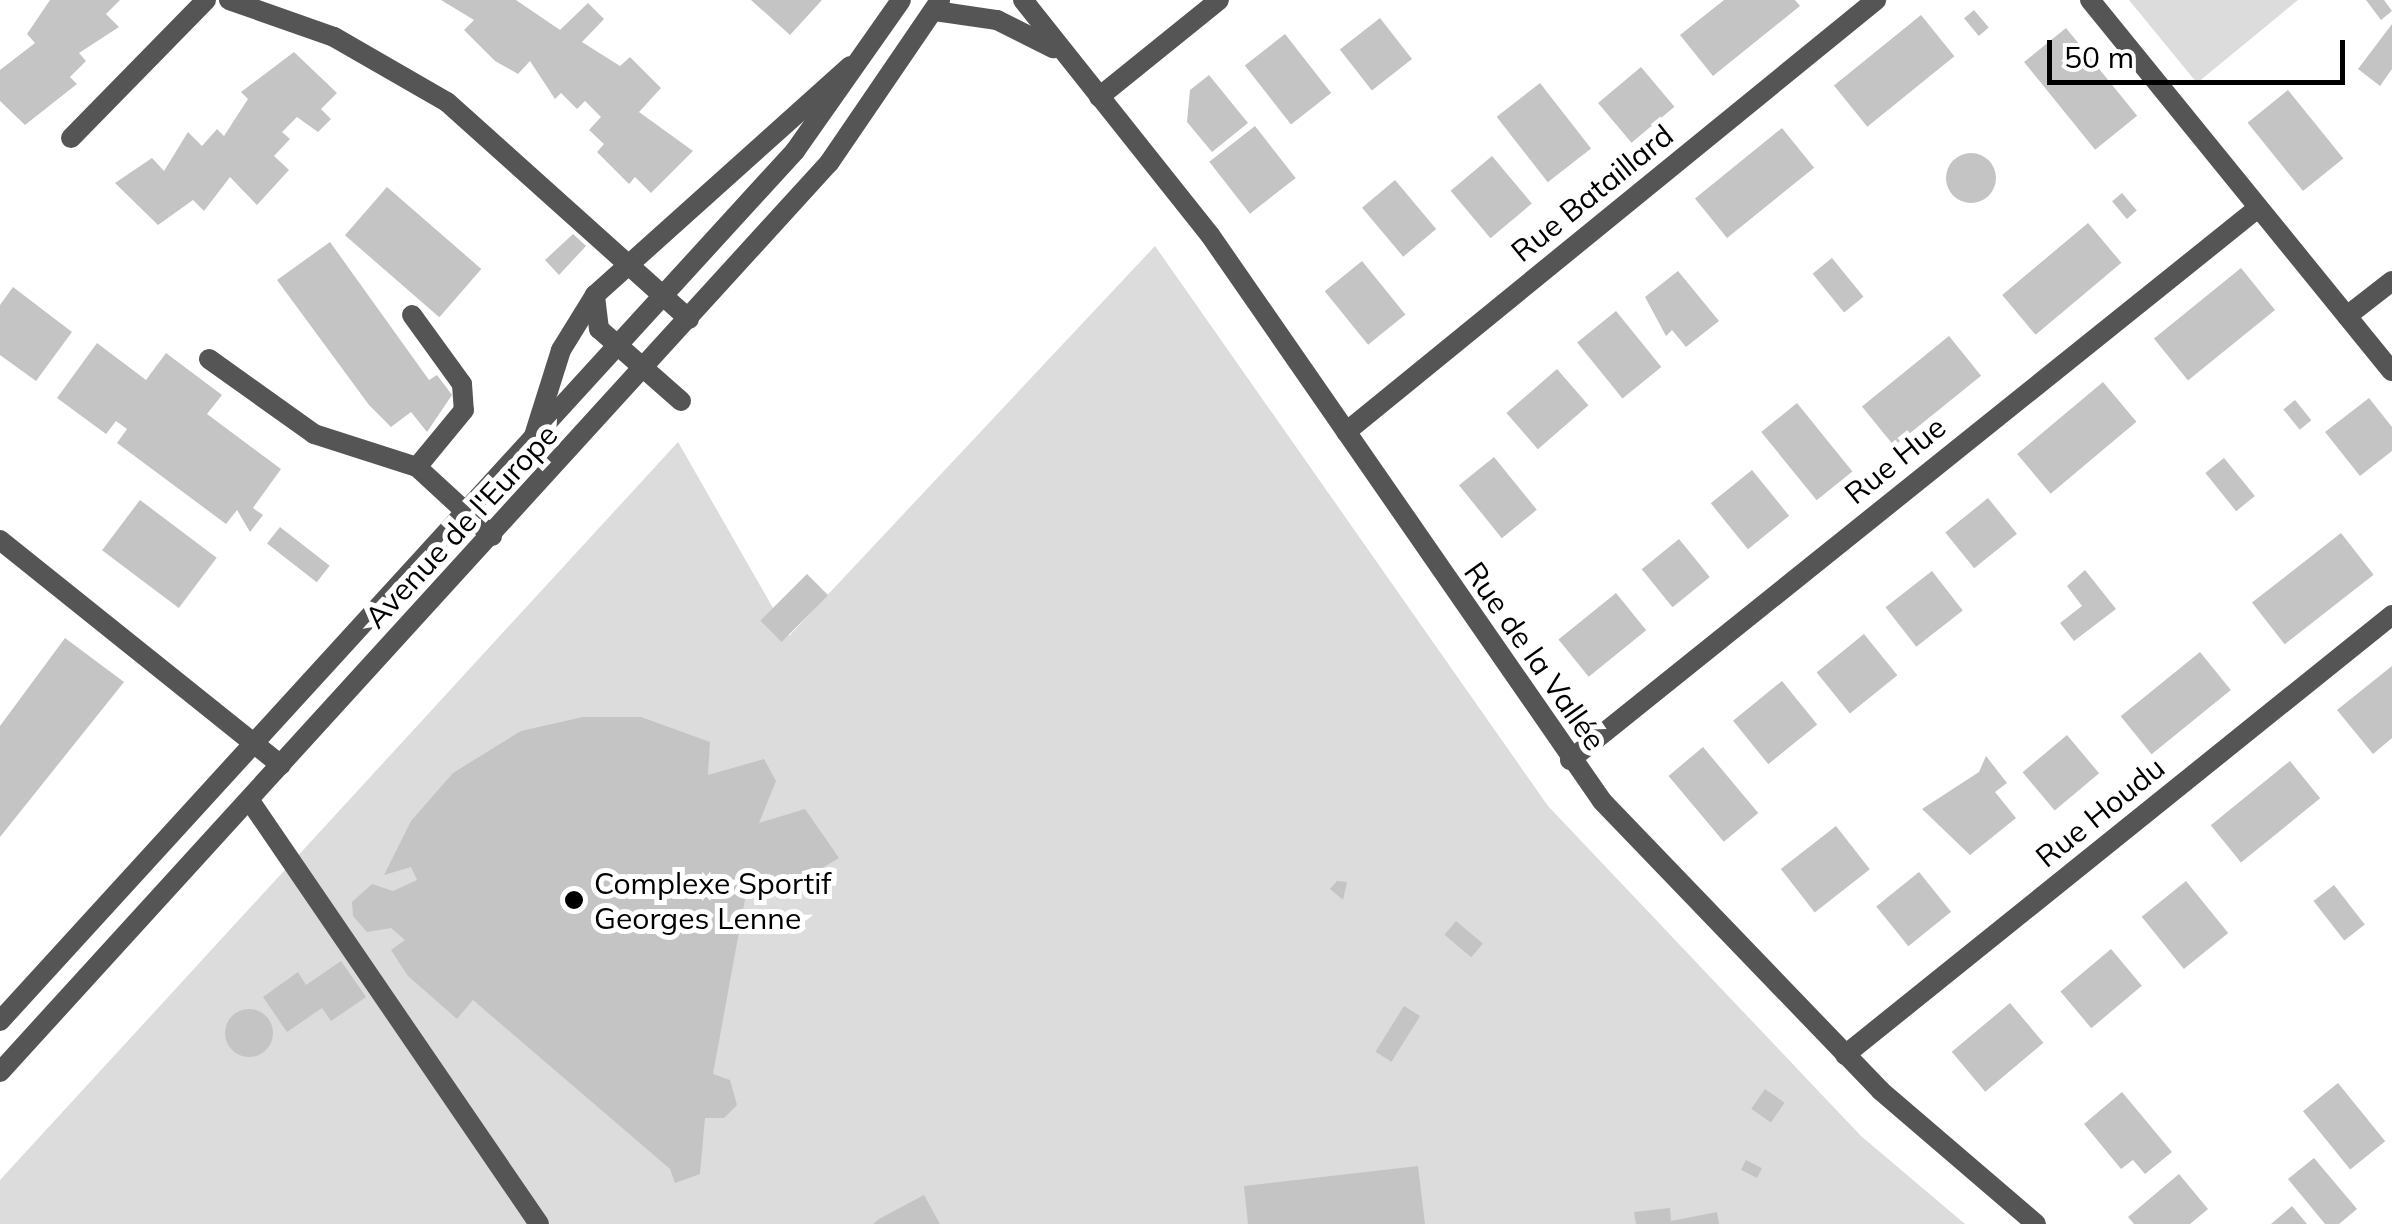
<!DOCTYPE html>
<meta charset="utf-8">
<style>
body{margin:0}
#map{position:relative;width:2392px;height:1224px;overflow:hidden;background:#fff;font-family:Mulish,sans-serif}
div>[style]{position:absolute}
.green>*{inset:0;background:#dcdcdc}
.building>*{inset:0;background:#c4c4c4;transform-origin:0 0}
.round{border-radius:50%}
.service>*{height:20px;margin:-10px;padding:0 10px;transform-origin:10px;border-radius:10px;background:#555}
.minor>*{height:20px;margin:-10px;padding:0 10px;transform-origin:10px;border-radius:10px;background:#555}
.tertiary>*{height:20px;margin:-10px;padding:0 10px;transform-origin:10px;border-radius:10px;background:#555}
.dots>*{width:28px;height:28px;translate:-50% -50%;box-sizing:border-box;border:5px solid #fff;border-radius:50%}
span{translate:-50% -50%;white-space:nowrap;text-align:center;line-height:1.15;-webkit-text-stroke:10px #fff;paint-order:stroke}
.street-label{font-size:30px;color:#000}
.poi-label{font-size:30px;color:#000}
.left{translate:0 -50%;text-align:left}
.scale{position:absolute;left:2047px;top:40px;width:298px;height:45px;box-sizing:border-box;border:5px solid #000;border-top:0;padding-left:12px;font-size:30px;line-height:35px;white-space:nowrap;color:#000;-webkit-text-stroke:8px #fff;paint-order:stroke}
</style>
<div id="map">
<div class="green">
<i style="clip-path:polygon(2129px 0,2298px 0,2197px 83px)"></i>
<i style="clip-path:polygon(1155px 246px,1548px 806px,1861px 1136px,1965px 1224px,0 1224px,0 1180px,678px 442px,789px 636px)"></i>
</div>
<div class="building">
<i style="clip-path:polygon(50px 0,120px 0,106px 14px,119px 27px,79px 53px,86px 61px,70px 77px,77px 84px,25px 125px,0 101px,0 70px,35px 43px,27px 34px)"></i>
<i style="clip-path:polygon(441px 0,516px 0,560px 30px,588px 3px,604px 19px,582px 42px,620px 66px,630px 57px,661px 88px,639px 112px,693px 151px,651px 193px,635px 177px,629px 184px,597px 152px,604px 144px,589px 130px,601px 117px,585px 101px,577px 109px,561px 93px,555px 99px,530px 61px,518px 74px,495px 61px,464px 30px,474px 20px)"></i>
<i style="clip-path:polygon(751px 0,822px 0,790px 35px)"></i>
<i style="clip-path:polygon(1724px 0,1795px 0,1800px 6px,1713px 76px,1680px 35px)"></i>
<i style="clip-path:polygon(2366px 0,2384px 0,2392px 11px,2381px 20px)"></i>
<i style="left:1974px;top:10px;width:23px;height:13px;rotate:50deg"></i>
<i style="left:1921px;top:15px;width:53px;height:112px;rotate:51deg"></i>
<i style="left:1380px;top:18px;width:52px;height:51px;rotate:52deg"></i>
<i style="clip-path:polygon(2392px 24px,2392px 69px,2380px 86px,2358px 69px)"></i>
<i style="left:2066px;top:28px;width:113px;height:54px;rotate:51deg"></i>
<i style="left:1285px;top:34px;width:75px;height:51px;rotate:52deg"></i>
<i style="clip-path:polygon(294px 52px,337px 93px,321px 109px,331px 119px,318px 132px,297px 117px,282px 132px,290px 139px,274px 156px,289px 170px,257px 205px,230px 177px,204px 211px,193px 200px,158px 225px,115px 183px,152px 158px,164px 171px,188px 132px,202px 146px,217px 129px,224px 136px,248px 99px,241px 92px)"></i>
<i style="left:1641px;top:67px;width:52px;height:56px;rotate:50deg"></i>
<i style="clip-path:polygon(1209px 75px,1248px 123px,1212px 152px,1187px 122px,1190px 90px)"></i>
<i style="left:1540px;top:83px;width:83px;height:55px;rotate:52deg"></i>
<i style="left:2288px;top:90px;width:88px;height:52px;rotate:51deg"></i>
<i style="left:1255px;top:126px;width:66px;height:58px;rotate:52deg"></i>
<i style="left:1782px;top:128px;width:51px;height:112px;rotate:51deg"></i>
<i class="round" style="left:1946px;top:153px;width:50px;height:50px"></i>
<i style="left:1492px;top:156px;width:62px;height:54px;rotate:50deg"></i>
<i style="left:1395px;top:180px;width:64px;height:43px;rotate:50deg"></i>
<i style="left:387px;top:187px;width:125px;height:64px;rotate:41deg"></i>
<i style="left:2122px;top:193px;width:23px;height:13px;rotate:50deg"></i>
<i style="left:2088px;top:223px;width:52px;height:112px;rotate:50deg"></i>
<i style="clip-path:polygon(573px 234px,586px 246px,559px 275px,545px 260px)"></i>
<i style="clip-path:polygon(330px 242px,429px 380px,437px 375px,452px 395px,427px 432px,411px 412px,391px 427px,369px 405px,277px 280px)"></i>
<i style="left:1832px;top:258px;width:50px;height:25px;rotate:51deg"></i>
<i style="left:1362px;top:261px;width:69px;height:48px;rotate:51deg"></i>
<i style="left:2241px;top:268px;width:54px;height:112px;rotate:51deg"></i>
<i style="clip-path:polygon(1678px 271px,1719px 321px,1686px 347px,1672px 330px,1666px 336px,1645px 297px)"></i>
<i style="clip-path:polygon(13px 287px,72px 332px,36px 381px,0 355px,0 305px)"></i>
<i style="left:1616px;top:311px;width:72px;height:50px;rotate:51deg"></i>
<i style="left:1949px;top:336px;width:51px;height:112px;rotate:51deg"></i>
<i style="clip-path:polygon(97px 343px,146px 380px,166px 353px,222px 395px,207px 414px,281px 469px,253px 508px,263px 515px,250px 532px,237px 510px,226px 524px,117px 443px,127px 429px,116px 421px,106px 434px,57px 398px)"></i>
<i style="left:1557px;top:369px;width:48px;height:67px;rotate:49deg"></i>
<i style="left:2103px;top:382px;width:52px;height:112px;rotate:50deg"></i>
<i style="clip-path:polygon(2369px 398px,2392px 427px,2392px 451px,2360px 476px,2325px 432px)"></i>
<i style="left:2295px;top:400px;width:26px;height:15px;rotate:51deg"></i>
<i style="left:1797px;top:403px;width:88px;height:46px;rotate:51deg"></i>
<i style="left:1494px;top:457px;width:68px;height:45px;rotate:51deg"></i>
<i style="left:2224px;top:458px;width:49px;height:24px;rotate:51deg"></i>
<i style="left:1752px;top:470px;width:59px;height:53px;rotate:51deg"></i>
<i style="left:1988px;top:498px;width:46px;height:55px;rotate:51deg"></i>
<i style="left:140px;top:500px;width:96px;height:63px;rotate:37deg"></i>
<i style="left:280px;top:527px;width:63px;height:21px;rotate:38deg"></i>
<i style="left:2341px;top:533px;width:53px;height:113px;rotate:52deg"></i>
<i style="left:1679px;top:539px;width:49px;height:48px;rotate:51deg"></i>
<i style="clip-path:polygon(2085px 570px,2116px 609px,2074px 641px,2060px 623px,2082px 606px,2067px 586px)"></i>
<i style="left:1932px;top:571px;width:50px;height:59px;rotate:52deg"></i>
<i style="left:807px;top:574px;width:30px;height:66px;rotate:45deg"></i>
<i style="left:1616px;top:593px;width:48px;height:74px;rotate:51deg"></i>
<i style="left:1864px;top:634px;width:53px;height:61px;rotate:51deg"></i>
<i style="clip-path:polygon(65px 638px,124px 682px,0 837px,0 726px)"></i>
<i style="left:2200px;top:652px;width:49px;height:102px;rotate:51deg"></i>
<i style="clip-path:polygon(2392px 666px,2392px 738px,2373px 754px,2337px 710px)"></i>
<i style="left:1782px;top:681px;width:56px;height:63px;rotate:51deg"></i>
<i style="clip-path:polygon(583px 717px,641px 717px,710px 742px,708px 775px,764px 759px,776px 781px,759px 823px,805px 809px,839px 858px,812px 874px,748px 883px,713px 1074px,730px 1080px,737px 1105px,724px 1118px,705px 1118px,700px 1174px,675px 1183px,670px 1169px,473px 1000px,457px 1019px,408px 976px,391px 950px,405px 940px,391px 928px,367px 932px,353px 916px,352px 902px,372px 884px,393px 891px,417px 880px,411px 867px,384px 875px,411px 821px,453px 773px,521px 731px)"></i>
<i style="left:2067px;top:735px;width:50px;height:58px;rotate:50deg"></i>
<i style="left:1703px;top:747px;width:86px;height:45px;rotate:50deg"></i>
<i style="clip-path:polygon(1986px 756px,2007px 783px,1995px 792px,2016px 818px,1970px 855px,1922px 809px,1979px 772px)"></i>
<i style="left:2290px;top:761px;width:48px;height:102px;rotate:51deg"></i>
<i style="left:1836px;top:826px;width:55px;height:70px;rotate:52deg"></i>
<i style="left:1919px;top:872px;width:51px;height:55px;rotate:51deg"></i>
<i style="clip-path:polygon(1337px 881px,1347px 882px,1343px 900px,1330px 889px)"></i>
<i style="left:2186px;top:881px;width:67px;height:57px;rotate:51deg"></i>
<i style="left:2334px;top:885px;width:50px;height:26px;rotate:52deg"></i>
<i style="left:1456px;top:921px;width:35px;height:18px;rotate:40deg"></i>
<i style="left:2111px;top:949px;width:48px;height:66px;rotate:50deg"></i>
<i style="clip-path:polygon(341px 961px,366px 997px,331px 1021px,322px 1008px,287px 1032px,263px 997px,298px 972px,306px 985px)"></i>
<i style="left:2010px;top:1003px;width:52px;height:76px;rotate:50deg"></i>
<i style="left:1404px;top:1006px;width:19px;height:54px;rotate:32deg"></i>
<i class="round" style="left:225px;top:1009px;width:48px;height:48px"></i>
<i style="left:2338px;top:1083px;width:75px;height:45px;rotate:51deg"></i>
<i style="left:1765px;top:1089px;width:24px;height:24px;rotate:35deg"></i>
<i style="clip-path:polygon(2122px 1092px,2172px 1152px,2145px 1174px,2133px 1160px,2121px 1169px,2084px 1124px)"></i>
<i style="clip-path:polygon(2314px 1158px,2357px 1209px,2339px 1224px,2325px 1224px,2288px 1179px)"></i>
<i style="left:1746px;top:1160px;width:18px;height:11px;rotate:27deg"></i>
<i style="clip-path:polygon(1418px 1166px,1425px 1224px,1248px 1224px,1244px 1186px)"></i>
<i style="clip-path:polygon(2179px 1174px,2208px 1209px,2190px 1224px,2134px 1224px,2128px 1217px)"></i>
<i style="clip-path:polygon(924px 1195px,940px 1224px,873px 1224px,879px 1219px)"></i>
<i style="clip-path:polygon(2292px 1206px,2307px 1224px,2271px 1224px)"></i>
<i style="clip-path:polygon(1670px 1208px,1671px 1221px,1717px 1212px,1719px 1224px,1636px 1224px,1634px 1212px)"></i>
</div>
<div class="service">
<i style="left:412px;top:315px;width:85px;rotate:54.1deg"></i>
<i style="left:462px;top:384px;width:26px;rotate:86deg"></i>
<i style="left:464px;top:410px;width:74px;rotate:129.5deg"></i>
<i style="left:417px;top:467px;width:102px;rotate:42.6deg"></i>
<i style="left:209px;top:359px;width:129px;rotate:35.5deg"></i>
<i style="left:314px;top:434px;width:108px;rotate:17.8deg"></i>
<i style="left:681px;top:401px;width:109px;rotate:-138.7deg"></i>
<i style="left:599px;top:329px;width:34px;rotate:-97deg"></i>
<i style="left:595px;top:295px;width:343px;rotate:-41.9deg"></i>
<i style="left:533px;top:439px;width:93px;rotate:-72.5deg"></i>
<i style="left:561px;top:350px;width:65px;rotate:-58.3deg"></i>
<i style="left:0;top:540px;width:360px;rotate:38.7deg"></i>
<i style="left:250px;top:801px;width:512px;rotate:55.66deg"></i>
</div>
<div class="minor">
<i style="left:229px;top:0;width:111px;rotate:19.4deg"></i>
<i style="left:334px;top:37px;width:130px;rotate:29.9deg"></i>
<i style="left:447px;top:102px;width:325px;rotate:41.9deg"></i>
<i style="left:1023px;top:0;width:300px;rotate:51.5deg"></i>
<i style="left:1210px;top:235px;width:688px;rotate:55.29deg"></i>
<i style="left:1602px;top:801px;width:402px;rotate:46.1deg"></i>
<i style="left:1881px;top:1091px;width:204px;rotate:40.6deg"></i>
<i style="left:2090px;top:0;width:478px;rotate:50.9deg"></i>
<i style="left:935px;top:11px;width:63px;rotate:8.3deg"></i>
<i style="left:997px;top:20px;width:63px;rotate:26.6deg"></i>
<i style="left:1099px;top:97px;width:154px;rotate:-38.9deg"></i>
<i style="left:71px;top:138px;width:193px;rotate:-45.6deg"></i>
<i style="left:2347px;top:316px;width:57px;rotate:-37.9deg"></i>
<i style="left:1346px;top:432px;width:684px;rotate:-39.18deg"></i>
<i style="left:1570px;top:760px;width:882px;rotate:-38.74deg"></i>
<i style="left:1845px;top:1055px;width:702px;rotate:-38.81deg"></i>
</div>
<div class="tertiary">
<i style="left:0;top:1021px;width:1179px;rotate:-47.58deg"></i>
<i style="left:795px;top:151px;width:184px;rotate:-54.9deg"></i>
<i style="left:0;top:1072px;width:1230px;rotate:-47.64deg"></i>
<i style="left:829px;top:163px;width:197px;rotate:-55.7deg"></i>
</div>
<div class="dots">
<i style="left:574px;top:900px;background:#000"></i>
</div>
<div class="street-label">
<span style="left:1592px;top:193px;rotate:-39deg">Rue Bataillard</span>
<span style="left:1895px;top:460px;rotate:-39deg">Rue Hue</span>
<span style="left:461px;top:526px;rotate:-47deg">Avenue de l'Europe</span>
<span style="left:1535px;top:656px;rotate:55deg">Rue de la Vallée</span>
<span style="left:2100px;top:812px;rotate:-39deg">Rue Houdu</span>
</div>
<div class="poi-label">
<span class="left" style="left:594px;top:900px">Complexe Sportif<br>Georges Lenne</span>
</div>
<div class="scale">50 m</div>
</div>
